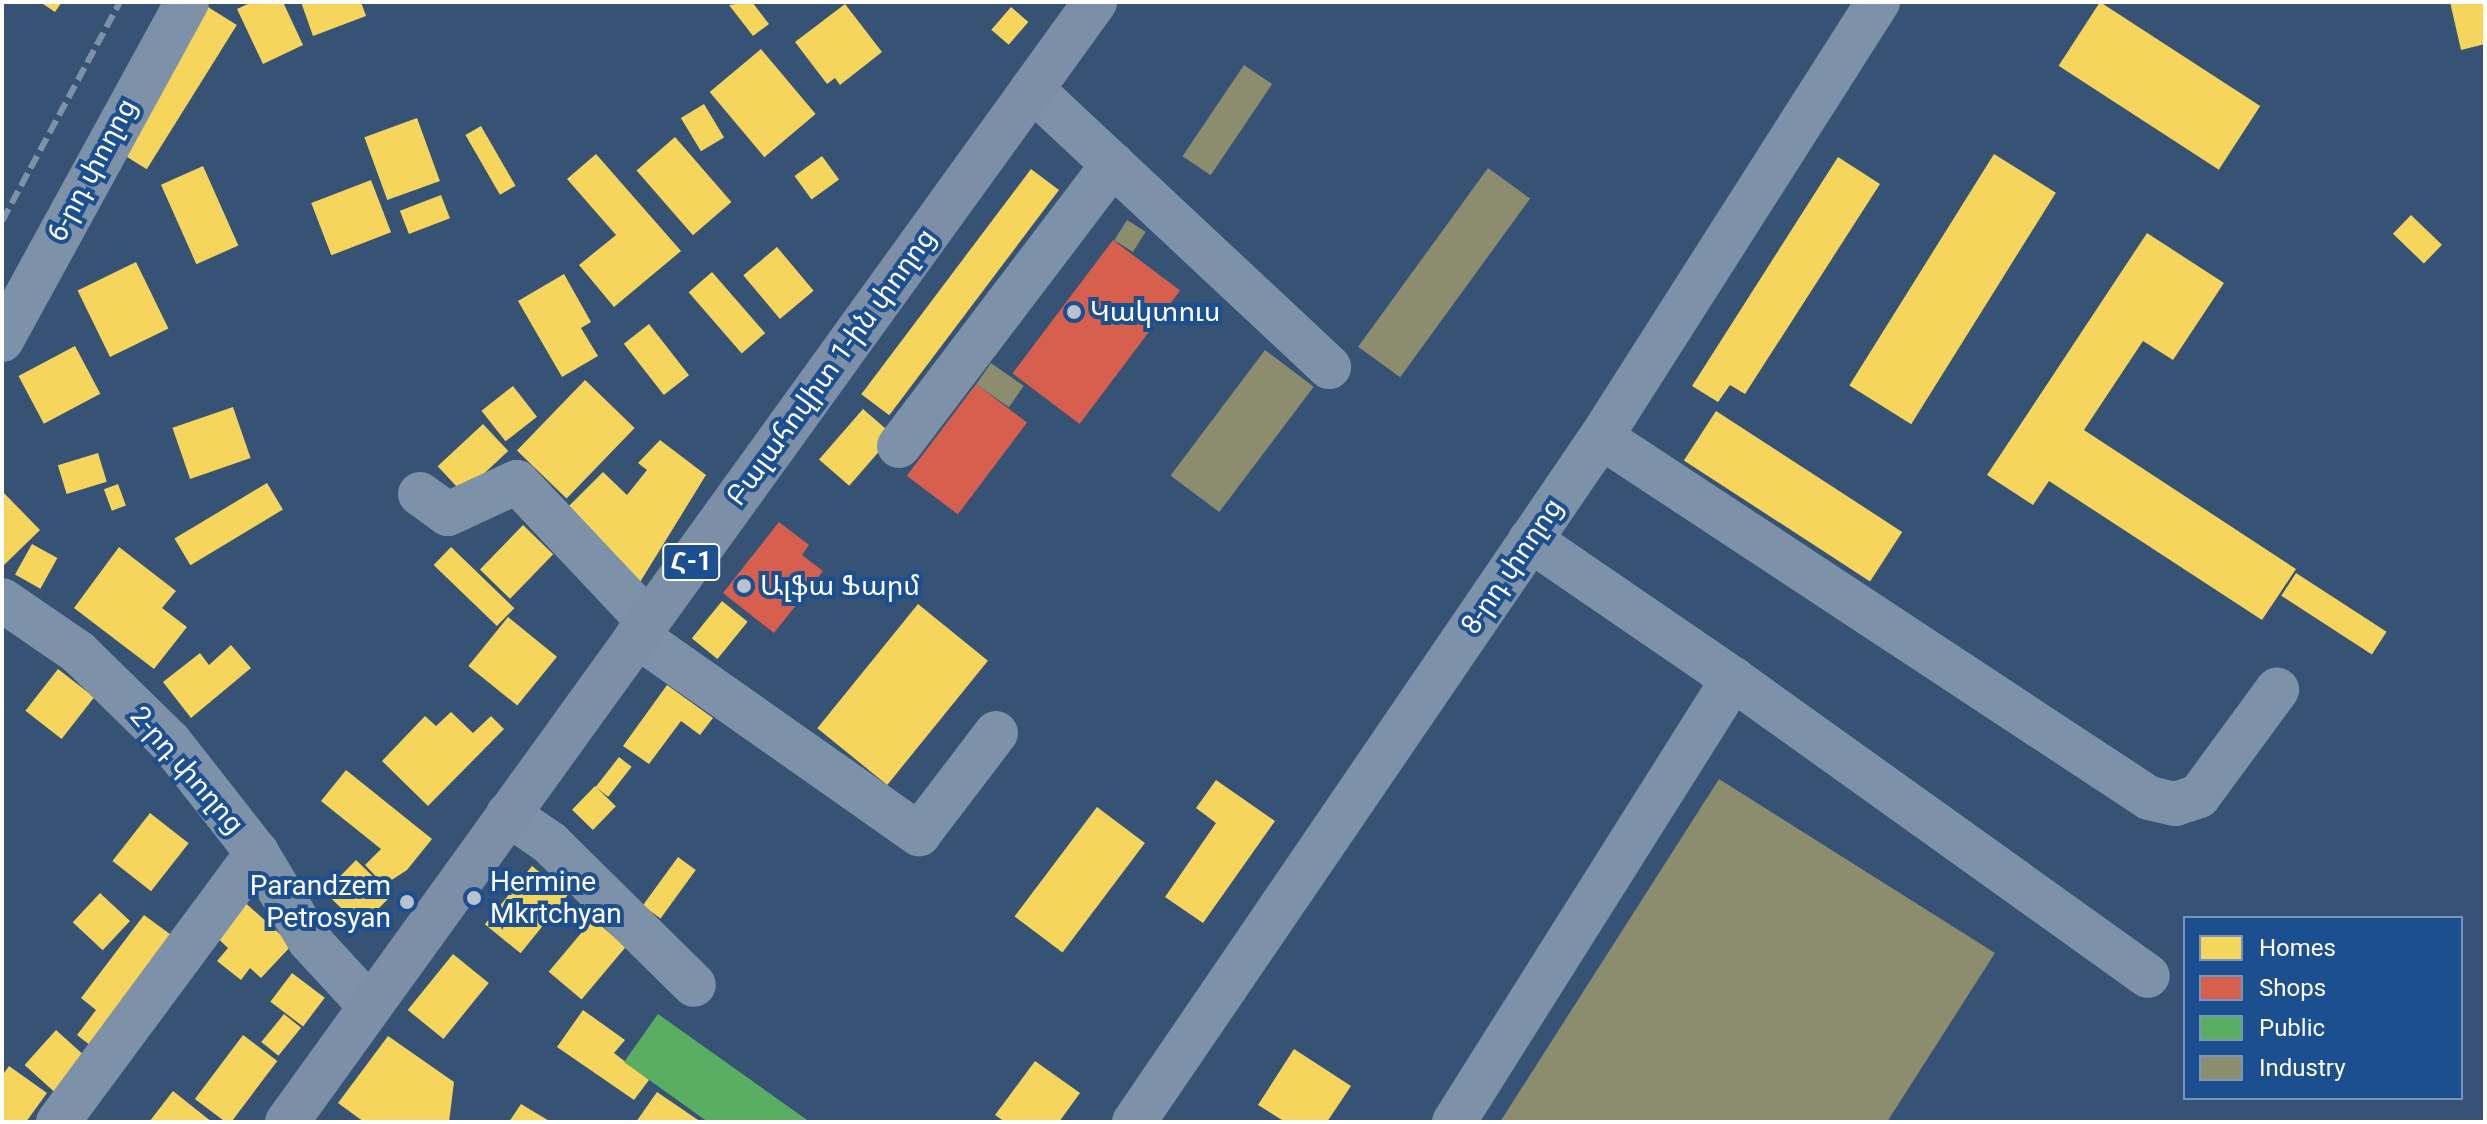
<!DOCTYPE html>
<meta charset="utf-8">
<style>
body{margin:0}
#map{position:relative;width:2487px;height:1124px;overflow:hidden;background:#365274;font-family:Roboto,"Noto Sans Armenian",sans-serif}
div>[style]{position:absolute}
.homes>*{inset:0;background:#f6d55c;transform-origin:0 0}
.shops>*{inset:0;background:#d6604d;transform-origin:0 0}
.public>*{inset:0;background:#5aae61}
.industry>*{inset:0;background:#8c8c6e;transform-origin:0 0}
.minor>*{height:44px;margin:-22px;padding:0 22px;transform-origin:22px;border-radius:22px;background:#7d92a8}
.major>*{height:44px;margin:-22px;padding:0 22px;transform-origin:22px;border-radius:22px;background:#7d8ea7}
.rail>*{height:6px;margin-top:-3px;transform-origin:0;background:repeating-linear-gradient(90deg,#7e92a7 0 14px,transparent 0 20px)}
.dots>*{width:22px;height:22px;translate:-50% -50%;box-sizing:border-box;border:4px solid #1b4f8f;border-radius:50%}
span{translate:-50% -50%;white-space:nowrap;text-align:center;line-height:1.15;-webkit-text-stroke:8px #1b4f8f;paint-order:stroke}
.shield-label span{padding:2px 6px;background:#1b4f8f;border:2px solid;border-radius:6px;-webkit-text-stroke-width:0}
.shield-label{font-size:26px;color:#fff;font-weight:700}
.street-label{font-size:28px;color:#fff}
.poi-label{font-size:28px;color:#fff}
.left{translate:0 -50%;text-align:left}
.right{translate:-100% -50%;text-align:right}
.frame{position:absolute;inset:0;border:4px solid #fff;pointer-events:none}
.legend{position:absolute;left:2183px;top:916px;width:280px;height:184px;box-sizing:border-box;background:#1b4f8f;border:2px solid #7695bc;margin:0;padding:10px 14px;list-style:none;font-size:24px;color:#fff}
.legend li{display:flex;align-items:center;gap:16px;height:40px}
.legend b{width:40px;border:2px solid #7695bc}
</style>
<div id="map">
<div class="homes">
<i style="clip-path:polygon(40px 2px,62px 2px,55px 12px)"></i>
<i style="clip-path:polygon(252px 2px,283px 2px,303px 45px,263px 64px,237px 9px)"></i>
<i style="clip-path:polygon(301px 2px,361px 2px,366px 16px,313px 36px)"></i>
<i style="clip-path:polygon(752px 2px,769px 24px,753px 36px,729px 5px)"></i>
<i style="left:2100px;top:2px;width:191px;height:76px;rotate:33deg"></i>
<i style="clip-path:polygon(2450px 2px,2485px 2px,2485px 44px,2461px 50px)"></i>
<i style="clip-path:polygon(845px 4px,882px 52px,840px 85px,835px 78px,827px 84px,795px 42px)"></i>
<i style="left:208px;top:7px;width:34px;height:170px;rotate:32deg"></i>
<i style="left:1011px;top:7px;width:23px;height:30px;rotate:41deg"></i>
<i style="left:761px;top:49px;width:85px;height:67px;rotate:50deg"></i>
<i style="left:704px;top:104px;width:39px;height:27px;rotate:59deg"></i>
<i style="left:417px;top:118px;width:67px;height:56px;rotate:70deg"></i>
<i style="left:481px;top:126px;width:69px;height:18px;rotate:60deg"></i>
<i style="left:675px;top:137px;width:86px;height:51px;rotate:49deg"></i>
<i style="clip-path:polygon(596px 154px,681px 251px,614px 307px,579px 265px,616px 235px,567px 179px)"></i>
<i style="left:1994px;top:154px;width:73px;height:273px;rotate:32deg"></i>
<i style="left:822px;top:156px;width:29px;height:34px;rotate:54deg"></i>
<i style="clip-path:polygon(1838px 157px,1880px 184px,1745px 394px,1730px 385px,1718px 402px,1692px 386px)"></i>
<i style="left:203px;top:166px;width:87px;height:46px;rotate:66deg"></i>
<i style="left:1031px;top:169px;width:35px;height:282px;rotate:37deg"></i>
<i style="left:371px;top:180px;width:56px;height:64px;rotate:69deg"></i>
<i style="left:441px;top:195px;width:25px;height:44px;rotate:69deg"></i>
<i style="left:2411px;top:215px;width:43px;height:26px;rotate:44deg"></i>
<i style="clip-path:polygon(2147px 233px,2224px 283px,2173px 360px,2143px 341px,2084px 430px,2296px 569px,2262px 620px,2049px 481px,2033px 505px,1987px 475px)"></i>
<i style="left:777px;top:247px;width:57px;height:44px;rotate:50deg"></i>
<i style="left:136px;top:262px;width:74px;height:65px;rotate:64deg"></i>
<i style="left:712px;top:272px;width:81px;height:31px;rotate:49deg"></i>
<i style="clip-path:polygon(564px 274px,591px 322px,581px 328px,598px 356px,562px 377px,518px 301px)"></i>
<i style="left:649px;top:324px;width:65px;height:32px;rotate:52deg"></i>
<i style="left:75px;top:346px;width:54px;height:64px;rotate:62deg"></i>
<i style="left:585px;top:380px;width:69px;height:98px;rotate:44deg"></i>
<i style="left:513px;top:386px;width:39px;height:40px;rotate:52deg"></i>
<i style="left:233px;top:407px;width:54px;height:64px;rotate:71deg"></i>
<i style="left:863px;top:409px;width:40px;height:67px;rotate:41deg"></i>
<i style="left:1716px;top:411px;width:222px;height:59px;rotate:33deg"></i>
<i style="left:483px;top:424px;width:37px;height:62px;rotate:47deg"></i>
<i style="clip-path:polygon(660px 440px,706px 475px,637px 587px,567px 508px,603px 472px,627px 495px,647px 470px,638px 463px)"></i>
<i style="left:98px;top:453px;width:30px;height:42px;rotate:73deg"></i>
<i style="left:267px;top:483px;width:31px;height:108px;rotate:59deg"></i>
<i style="left:118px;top:484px;width:23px;height:15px;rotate:70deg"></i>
<i style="clip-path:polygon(2px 491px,40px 530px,2px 567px)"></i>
<i style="left:523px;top:525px;width:42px;height:62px;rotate:44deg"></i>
<i style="left:32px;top:544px;width:29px;height:35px;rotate:29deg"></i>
<i style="clip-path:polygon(119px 547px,176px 591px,162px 608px,187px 627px,154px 669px,74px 608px)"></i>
<i style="left:451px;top:547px;width:88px;height:25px;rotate:44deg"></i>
<i style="left:2296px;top:573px;width:108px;height:27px;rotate:33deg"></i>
<i style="left:722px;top:601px;width:33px;height:48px;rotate:39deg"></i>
<i style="left:918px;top:604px;width:90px;height:160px;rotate:39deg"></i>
<i style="left:508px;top:617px;width:63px;height:63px;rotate:39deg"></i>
<i style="clip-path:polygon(231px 645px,251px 668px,191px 718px,163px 682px,200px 653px,209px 665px)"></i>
<i style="left:58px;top:669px;width:46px;height:53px;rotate:38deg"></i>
<i style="clip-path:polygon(667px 685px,713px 718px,700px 735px,681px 721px,649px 764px,623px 746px)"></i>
<i style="clip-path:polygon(451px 712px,473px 733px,491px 716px,504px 729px,428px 806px,382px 761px,425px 716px,436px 726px)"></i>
<i style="left:619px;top:757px;width:16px;height:38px;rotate:38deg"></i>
<i style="clip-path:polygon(346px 770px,432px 839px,407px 870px,384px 885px,365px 865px,381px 849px,321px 801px)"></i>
<i style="clip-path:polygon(1216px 780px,1275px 821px,1203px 923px,1165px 897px,1216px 823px,1196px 808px)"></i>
<i style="left:595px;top:786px;width:29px;height:33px;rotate:44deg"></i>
<i style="left:1097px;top:807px;width:60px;height:137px;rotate:37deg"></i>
<i style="left:150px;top:813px;width:49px;height:61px;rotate:38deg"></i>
<i style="left:678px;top:857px;width:22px;height:60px;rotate:36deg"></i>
<i style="left:356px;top:860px;width:50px;height:45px;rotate:44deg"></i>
<i style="left:532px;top:866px;width:46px;height:75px;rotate:39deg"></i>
<i style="left:100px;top:893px;width:41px;height:40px;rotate:43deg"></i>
<i style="clip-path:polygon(239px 897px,292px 945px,261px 978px,250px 968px,241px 980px,217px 961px,228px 948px,209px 930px)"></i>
<i style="clip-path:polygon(144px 915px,174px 937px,91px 1046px,77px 1035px,96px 1010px,81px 998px)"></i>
<i style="left:593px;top:919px;width:43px;height:69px;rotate:40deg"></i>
<i style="left:453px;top:954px;width:46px;height:72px;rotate:39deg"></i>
<i style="left:292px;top:973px;width:41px;height:36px;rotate:37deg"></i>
<i style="clip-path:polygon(583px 1010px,625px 1040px,614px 1053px,649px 1080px,634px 1100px,557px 1047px)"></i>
<i style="left:284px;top:1014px;width:22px;height:36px;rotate:39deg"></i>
<i style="left:56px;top:1030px;width:47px;height:47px;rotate:42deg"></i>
<i style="left:243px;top:1035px;width:43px;height:80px;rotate:37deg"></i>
<i style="clip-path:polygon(388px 1036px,454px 1082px,449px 1122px,364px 1122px,338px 1103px)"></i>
<i style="clip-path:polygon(1294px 1049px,1351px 1086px,1327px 1122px,1285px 1122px,1258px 1105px)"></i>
<i style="clip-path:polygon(1035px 1061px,1080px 1093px,1059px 1122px,1005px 1122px,995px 1115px)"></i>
<i style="clip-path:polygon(9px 1066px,47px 1093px,26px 1122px,2px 1122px,2px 1076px)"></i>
<i style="clip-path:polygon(173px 1091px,212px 1122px,149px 1122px)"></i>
<i style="clip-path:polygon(657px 1092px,701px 1122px,636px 1122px)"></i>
<i style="clip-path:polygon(521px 1104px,551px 1122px,509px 1122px)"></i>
</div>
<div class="shops">
<i style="left:1113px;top:240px;width:84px;height:167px;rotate:37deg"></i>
<i style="left:976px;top:384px;width:64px;height:115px;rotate:37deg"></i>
<i style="clip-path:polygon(779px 522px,809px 545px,802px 555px,823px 571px,774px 633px,723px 593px)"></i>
</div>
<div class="public">
<i style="clip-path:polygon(658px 1014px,810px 1122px,708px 1122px,624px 1062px)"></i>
</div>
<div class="industry">
<i style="left:1244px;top:65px;width:34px;height:110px;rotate:34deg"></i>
<i style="left:1488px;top:168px;width:52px;height:221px;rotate:36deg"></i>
<i style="left:1127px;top:220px;width:22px;height:24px;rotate:32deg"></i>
<i style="left:1265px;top:350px;width:61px;height:157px;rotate:37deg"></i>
<i style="left:991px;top:363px;width:40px;height:26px;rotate:35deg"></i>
<i style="clip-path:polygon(1719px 779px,1995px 953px,1887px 1122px,1500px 1122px)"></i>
</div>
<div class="minor">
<i style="left:1032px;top:89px;width:407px;rotate:43.1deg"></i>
<i style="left:2px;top:340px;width:385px;rotate:-61.3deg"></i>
<i style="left:1601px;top:437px;width:656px;rotate:33.38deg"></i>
<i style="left:2149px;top:798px;width:27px;rotate:13deg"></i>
<i style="left:2175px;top:804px;width:25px;rotate:-18deg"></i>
<i style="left:2199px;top:796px;width:132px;rotate:-53.7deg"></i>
<i style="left:899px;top:446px;width:354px;rotate:-52.8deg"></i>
<i style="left:420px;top:494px;width:34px;rotate:36deg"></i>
<i style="left:448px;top:514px;width:76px;rotate:-24.9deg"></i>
<i style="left:517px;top:482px;width:191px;rotate:46.7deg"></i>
<i style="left:1530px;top:540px;width:246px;rotate:34.4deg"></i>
<i style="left:2px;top:600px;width:92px;rotate:34.4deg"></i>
<i style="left:78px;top:652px;width:129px;rotate:44.4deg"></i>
<i style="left:170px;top:742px;width:141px;rotate:51.9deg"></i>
<i style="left:257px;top:853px;width:101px;rotate:59.1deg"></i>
<i style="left:309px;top:940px;width:90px;rotate:47.3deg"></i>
<i style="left:637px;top:636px;width:345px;rotate:35.1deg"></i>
<i style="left:919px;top:834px;width:127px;rotate:-52.7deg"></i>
<i style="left:508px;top:814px;width:51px;rotate:34.6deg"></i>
<i style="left:550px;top:843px;width:202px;rotate:44.6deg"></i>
<i style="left:58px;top:1122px;width:335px;rotate:-53.5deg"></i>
<i style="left:1134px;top:1122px;width:829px;rotate:-55.72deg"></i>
<i style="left:1601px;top:437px;width:516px;rotate:-57.51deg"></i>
<i style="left:1454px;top:1122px;width:524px;rotate:-57.8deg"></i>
<i style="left:1733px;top:679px;width:510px;rotate:35.59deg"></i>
</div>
<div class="major">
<i style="left:287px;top:1122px;width:1381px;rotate:-54.19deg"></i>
</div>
<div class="rail">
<i style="left:2px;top:221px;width:249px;rotate:-61.7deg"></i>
</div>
<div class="dots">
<i style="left:1074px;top:312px;background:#b9c2ce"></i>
<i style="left:744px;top:586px;background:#b9c2ce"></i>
<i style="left:474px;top:898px;background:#b9c2ce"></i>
<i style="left:407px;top:902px;background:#b9c2ce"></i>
</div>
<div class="shield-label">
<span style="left:691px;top:562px">Հ-1</span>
</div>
<div class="street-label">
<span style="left:92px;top:170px;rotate:-62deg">6-րդ փողոց</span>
<span style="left:831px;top:367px;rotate:-54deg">Բալահովիտ 1-ին փողոց</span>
<span style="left:1512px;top:566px;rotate:-56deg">8-րդ փողոց</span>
<span style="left:187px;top:770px;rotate:49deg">2-րդ փողոց</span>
</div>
<div class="poi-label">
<span class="left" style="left:1090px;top:312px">Կակտուս</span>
<span class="left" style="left:760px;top:586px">Ալֆա Ֆարմ</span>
<span class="left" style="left:490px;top:898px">Hermine<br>Mkrtchyan</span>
<span class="right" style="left:391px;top:902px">Parandzem<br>Petrosyan</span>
</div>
<div class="frame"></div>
<ul class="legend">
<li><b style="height:22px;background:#f6d55c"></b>Homes</li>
<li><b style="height:22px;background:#d6604d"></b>Shops</li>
<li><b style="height:22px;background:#5aae61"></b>Public</li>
<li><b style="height:22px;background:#8c8c6e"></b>Industry</li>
</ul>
</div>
